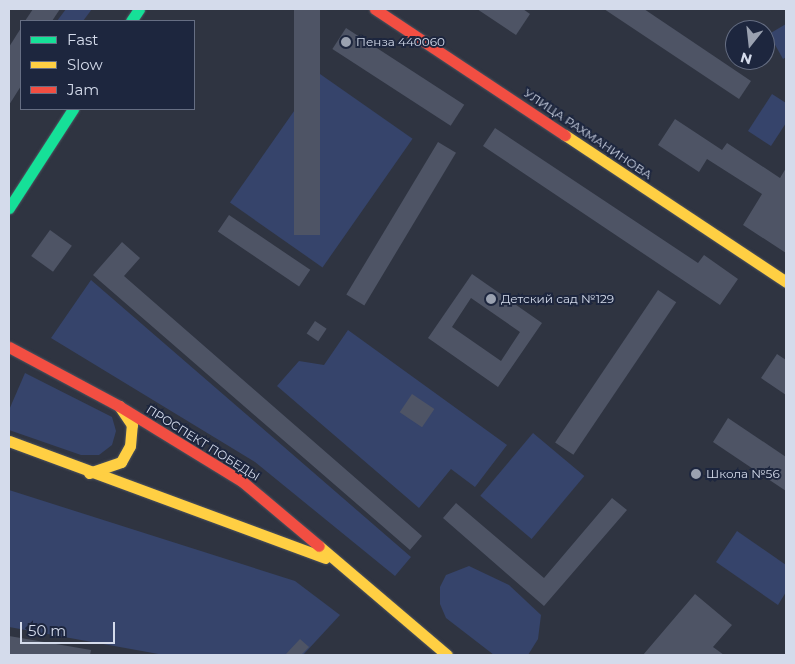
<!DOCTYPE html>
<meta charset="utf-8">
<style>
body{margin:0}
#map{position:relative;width:795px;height:664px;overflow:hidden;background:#2f3441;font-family:Montserrat,sans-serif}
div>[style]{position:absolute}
.green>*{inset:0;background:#36446b;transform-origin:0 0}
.building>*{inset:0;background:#4e5465;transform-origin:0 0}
.roads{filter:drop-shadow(0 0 1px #4d525e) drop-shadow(0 0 1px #4d525e)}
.fast>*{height:11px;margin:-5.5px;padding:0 5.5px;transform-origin:5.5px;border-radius:5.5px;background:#16e098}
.slow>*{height:11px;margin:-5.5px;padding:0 5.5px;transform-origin:5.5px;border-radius:5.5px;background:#ffcf43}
.jam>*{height:11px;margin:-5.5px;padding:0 5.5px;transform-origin:5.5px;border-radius:5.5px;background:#f24e42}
.dots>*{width:14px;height:14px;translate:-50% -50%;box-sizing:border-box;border:2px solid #1d263e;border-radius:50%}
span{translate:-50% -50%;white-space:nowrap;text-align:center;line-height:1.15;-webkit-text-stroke:4px #1d263e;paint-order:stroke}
.poi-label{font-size:12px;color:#d4dbeb}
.left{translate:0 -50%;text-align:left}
.street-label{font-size:12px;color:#d4dbeb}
.frame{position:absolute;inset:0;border:10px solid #d4dbeb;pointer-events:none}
.legend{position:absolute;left:20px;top:20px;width:175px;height:90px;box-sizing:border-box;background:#1d263e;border:1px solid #666e83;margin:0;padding:6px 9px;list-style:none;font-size:15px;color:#d4dbeb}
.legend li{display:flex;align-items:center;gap:10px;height:25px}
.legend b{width:25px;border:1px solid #666e83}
.north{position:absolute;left:725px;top:20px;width:50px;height:50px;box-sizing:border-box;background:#1d263e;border:1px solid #666e83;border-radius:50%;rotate:196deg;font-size:14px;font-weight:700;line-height:20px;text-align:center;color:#d4dbeb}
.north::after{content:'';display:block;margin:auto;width:18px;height:22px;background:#9aa1b0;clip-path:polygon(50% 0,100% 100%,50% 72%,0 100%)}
.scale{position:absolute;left:20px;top:622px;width:95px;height:22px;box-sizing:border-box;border:2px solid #d4dbeb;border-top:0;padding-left:6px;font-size:15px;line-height:18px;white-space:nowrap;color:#d4dbeb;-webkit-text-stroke:4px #1d263e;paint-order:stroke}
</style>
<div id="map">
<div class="green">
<i style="clip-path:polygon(66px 9px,92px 9px,83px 21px,57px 21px)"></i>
<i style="clip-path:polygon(786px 24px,786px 57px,783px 59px,769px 34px)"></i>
<i style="left:320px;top:74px;width:113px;height:157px;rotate:35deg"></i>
<i style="clip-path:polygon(772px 94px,786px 103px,786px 123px,771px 146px,748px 131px)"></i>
<i style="clip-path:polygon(91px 280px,411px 557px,395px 576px,255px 462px,51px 338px)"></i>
<i style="clip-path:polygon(348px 330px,507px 445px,475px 487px,451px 469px,419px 508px,277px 386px,299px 361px,324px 365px)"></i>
<i style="clip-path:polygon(25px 373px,112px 417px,116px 431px,112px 445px,99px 455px,81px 455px,9px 430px,9px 410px)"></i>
<i style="left:533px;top:433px;width:67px;height:82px;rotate:40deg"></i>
<i style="clip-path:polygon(9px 490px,295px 581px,340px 615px,303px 655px,164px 655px,9px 627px)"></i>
<i style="clip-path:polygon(737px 531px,786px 565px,786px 592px,778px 605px,716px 562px)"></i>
<i style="clip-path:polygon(469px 566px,509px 585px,541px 615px,538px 639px,528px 655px,494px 655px,446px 618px,440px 604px,440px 587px,446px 575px)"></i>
</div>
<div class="building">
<i style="clip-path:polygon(33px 9px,60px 9px,52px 21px,25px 21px)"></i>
<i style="left:294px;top:9px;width:26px;height:226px"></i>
<i style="clip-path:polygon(477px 9px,523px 9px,530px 14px,516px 35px)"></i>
<i style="clip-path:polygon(604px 9px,644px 9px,751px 81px,739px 99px)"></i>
<i style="clip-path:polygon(21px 28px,21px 86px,9px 105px,9px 47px)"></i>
<i style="left:346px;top:28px;width:141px;height:25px;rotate:33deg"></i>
<i style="clip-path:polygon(675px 119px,722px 150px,727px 143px,780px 178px,786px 168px,786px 253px,743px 225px,762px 194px,707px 159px,699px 172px,658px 145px)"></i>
<i style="clip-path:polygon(495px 128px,698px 263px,704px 255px,738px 279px,720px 305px,483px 146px)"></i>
<i style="left:438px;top:142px;width:21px;height:178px;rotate:31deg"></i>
<i style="left:229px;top:215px;width:98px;height:20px;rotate:34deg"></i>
<i style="left:50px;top:230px;width:27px;height:32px;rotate:36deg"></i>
<i style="clip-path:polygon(122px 242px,140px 258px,124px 276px,422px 536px,410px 550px,93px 275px)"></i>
<i style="clip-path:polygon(evenodd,472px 274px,542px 323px,498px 387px,428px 338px,472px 274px,471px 298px,520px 332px,501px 361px,452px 327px,471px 298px)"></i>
<i style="left:658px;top:290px;width:22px;height:184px;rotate:34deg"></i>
<i style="left:315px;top:321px;width:14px;height:15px;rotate:34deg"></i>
<i style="clip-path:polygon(777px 354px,786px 360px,786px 395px,761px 378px)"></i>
<i style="left:412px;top:394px;width:27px;height:22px;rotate:34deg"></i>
<i style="clip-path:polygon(728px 418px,786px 457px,786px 491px,713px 442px)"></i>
<i style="clip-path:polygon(612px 498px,627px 510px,544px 606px,443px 518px,456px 503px,544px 578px)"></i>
<i style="clip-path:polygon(695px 594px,732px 625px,713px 647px,724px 655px,643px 655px)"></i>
<i style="clip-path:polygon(9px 636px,91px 650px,90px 655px,9px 655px)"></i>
<i style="clip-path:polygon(300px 639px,309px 647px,301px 655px,285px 655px)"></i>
</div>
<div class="roads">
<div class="fast">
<i style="left:131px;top:21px;width:14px;rotate:-56deg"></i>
<i style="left:9px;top:208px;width:118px;rotate:-57.1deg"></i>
</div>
<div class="slow">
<i style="left:565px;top:135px;width:265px;rotate:33.6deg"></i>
<i style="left:9px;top:441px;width:337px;rotate:20.3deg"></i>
<i style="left:89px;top:473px;width:34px;rotate:-19deg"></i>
<i style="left:121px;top:462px;width:18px;rotate:-61deg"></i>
<i style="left:130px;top:446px;width:21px;rotate:-85deg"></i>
<i style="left:132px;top:425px;width:23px;rotate:-124deg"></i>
<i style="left:319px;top:546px;width:168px;rotate:40.4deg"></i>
</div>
<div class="jam">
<i style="left:375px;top:9px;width:228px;rotate:33.6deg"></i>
<i style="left:9px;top:347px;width:125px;rotate:28.2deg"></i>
<i style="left:119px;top:406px;width:145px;rotate:31.5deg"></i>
<i style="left:243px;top:482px;width:99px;rotate:40.1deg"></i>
</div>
</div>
<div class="dots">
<i style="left:346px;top:42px;background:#9aa1b0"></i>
<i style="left:491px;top:299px;background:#9aa1b0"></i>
<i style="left:696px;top:474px;background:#9aa1b0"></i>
</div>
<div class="poi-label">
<span class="left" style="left:356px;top:42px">Пенза 440060</span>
<span class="left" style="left:501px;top:299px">Детский сад №129</span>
<span class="left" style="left:706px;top:474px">Школа №56</span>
</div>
<div class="street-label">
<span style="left:588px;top:134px;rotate:34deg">УЛИЦА РАХМАНИНОВА</span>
<span style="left:203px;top:443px;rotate:32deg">ПРОСПЕКТ ПОБЕДЫ</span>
</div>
<div class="frame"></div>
<ul class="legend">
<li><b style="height:6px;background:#16e098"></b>Fast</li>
<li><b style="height:6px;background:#ffcf43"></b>Slow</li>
<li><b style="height:6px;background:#f24e42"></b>Jam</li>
</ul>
<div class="north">N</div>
<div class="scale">50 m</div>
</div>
